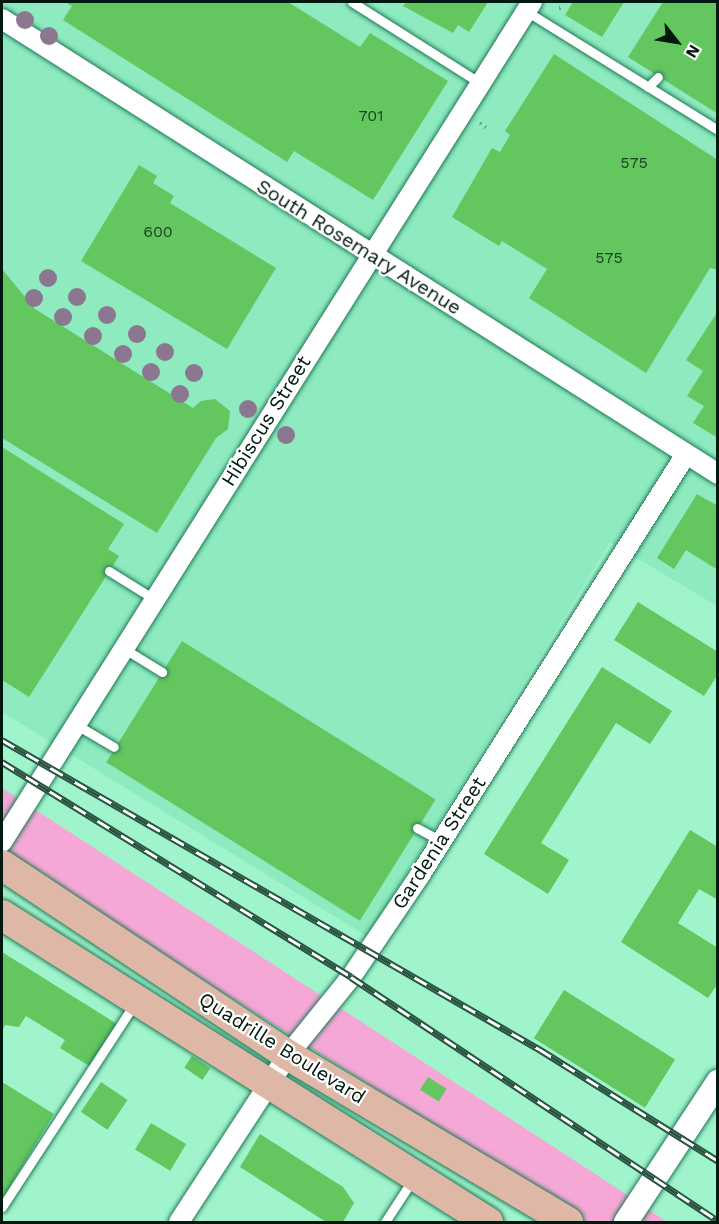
<!DOCTYPE html>
<style>
body{margin:0}
#map{position:relative;width:719px;height:1224px;overflow:hidden;background:#a0f4cc;font-family:"Work Sans",sans-serif}
div>[style]{position:absolute}
.built>*{inset:0;background:#8debbf}
.green>*{inset:0;background:#f5a8d6}
.building>*{inset:0;background:#63c65f;transform-origin:0 0}
.path>*{height:4px;margin-top:-2px;transform-origin:0;background:repeating-linear-gradient(90deg,#64a285 0 1.5px,transparent 0 6px)}
.roads{filter:drop-shadow(0 0 2px #1f7856) drop-shadow(0 0 2px #1f7856)}
.service>*{height:9px;margin:-4.5px;padding:0 4.5px;transform-origin:4.5px;border-radius:4.5px;background:#fff}
.minor>*{height:20px;margin:-10px;padding:0 10px;transform-origin:10px;border-radius:10px;background:#fff}
.tertiary>*{height:24px;margin:-12px;padding:0 12px;transform-origin:12px;border-radius:12px;background:#fff}
.primary>*{height:30px;margin:-15px;padding:0 15px;transform-origin:15px;border-radius:15px;background:#dfb7a7}
.rail>*{height:7px;margin-top:-3.5px;transform-origin:0;background:repeating-linear-gradient(90deg,#fff 0 14px,#2b5341 0 28px);box-sizing:border-box;border-block:2px solid #2b5341}
.trees>*{width:18px;height:18px;margin:-9px;border-radius:50%;background:#8c7790}
span{translate:-50% -50%;white-space:nowrap;text-align:center;line-height:1.15;-webkit-text-stroke:4.5px #fff;paint-order:stroke}
.number-label{font-size:16px;color:#1a4423}
.number-label span{-webkit-text-stroke-width:0}
.street-label{font-size:20px;color:#01190f}
.frame{position:absolute;inset:0;border:3px solid #01190f;pointer-events:none}
.north{position:absolute;left:647px;top:12px;width:60px;height:60px;-webkit-text-stroke:4px #fff;paint-order:stroke;rotate:121deg;font-size:16px;font-weight:700;line-height:24px;text-align:center;color:#01190f}
.north::after{content:'';display:block;margin:auto;width:21px;height:27px;background:#01190f;clip-path:polygon(50% 0,100% 100%,50% 72%,0 100%)}
</style>
<div id="map">
<div class="built">
<i style="clip-path:polygon(2px 2px,717px 2px,717px 606px,610px 542px,368px 937px,2px 712px)"></i>
</div>
<div class="green">
<i style="clip-path:polygon(2px 788px,603px 1179px,667px 1222px,588px 1222px,2px 854px)"></i>
</div>
<div class="building">
<i style="clip-path:polygon(65px 2px,288px 2px,360px 47px,370px 33px,448px 81px,373px 200px,294px 151px,287px 162px,63px 20px,72px 6px)"></i>
<i style="clip-path:polygon(406px 2px,488px 2px,469px 32px,458px 25px,453px 33px,403px 6px)"></i>
<i style="clip-path:polygon(573px 2px,624px 2px,602px 37px,565px 15px)"></i>
<i style="clip-path:polygon(663px 2px,718px 2px,718px 114px,628px 57px)"></i>
<i style="clip-path:polygon(554px 54px,718px 160px,718px 270px,710px 268px,646px 373px,529px 298px,547px 269px,502px 241px,499px 246px,452px 217px,492px 148px,500px 152px,510px 135px,505px 131px)"></i>
<i style="clip-path:polygon(139px 165px,157px 176px,153px 183px,174px 196px,170px 203px,276px 268px,227px 349px,81px 261px)"></i>
<i style="clip-path:polygon(2px 269px,35px 309px,193px 408px,201px 401px,215px 399px,230px 411px,228px 429px,216px 438px,157px 533px,2px 438px)"></i>
<i style="clip-path:polygon(718px 311px,718px 438px,693px 423px,704px 406px,687px 396px,703px 371px,686px 360px)"></i>
<i style="clip-path:polygon(2px 447px,124px 524px,108px 549px,119px 556px,29px 697px,2px 680px)"></i>
<i style="clip-path:polygon(697px 494px,718px 506px,718px 570px,686px 550px,674px 569px,657px 558px)"></i>
<i style="clip-path:polygon(638px 602px,718px 652px,718px 674px,704px 696px,614px 640px)"></i>
<i style="left:182px;top:641px;width:299px;height:143px;rotate:32deg"></i>
<i style="clip-path:polygon(602px 667px,672px 711px,650px 744px,616px 723px,541px 843px,569px 860px,548px 894px,484px 854px)"></i>
<i style="clip-path:polygon(690px 830px,718px 847px,718px 900px,699px 889px,678px 923px,718px 948px,718px 983px,708px 998px,621px 942px)"></i>
<i style="clip-path:polygon(2px 952px,117px 1024px,91px 1067px,60px 1048px,65px 1040px,26px 1016px,19px 1027px,5px 1025px,2px 1031px)"></i>
<i style="left:564px;top:990px;width:131px;height:57px;rotate:32deg"></i>
<i style="left:192px;top:1056px;width:22px;height:14px;rotate:34deg"></i>
<i style="left:428px;top:1077px;width:22px;height:15px;rotate:32deg"></i>
<i style="clip-path:polygon(2px 1082px,54px 1114px,2px 1199px)"></i>
<i style="left:101px;top:1082px;width:32px;height:36px;rotate:34deg"></i>
<i style="left:151px;top:1123px;width:41px;height:31px;rotate:31deg"></i>
<i style="clip-path:polygon(260px 1134px,343px 1187px,354px 1203px,343px 1222px,326px 1222px,240px 1167px)"></i>
</div>
<div class="path">
<i style="left:559px;top:8px;width:6px;rotate:-9deg"></i>
<i style="left:480px;top:123px;width:11px;rotate:38deg"></i>
</div>
<div class="roads">
<div class="service">
<i style="left:352px;top:2px;width:151px;rotate:32.3deg"></i>
<i style="left:526px;top:11px;width:226px;rotate:31.8deg"></i>
<i style="left:648px;top:87px;width:14px;rotate:-45deg"></i>
<i style="left:109px;top:571px;width:53px;rotate:31.9deg"></i>
<i style="left:123px;top:648px;width:46px;rotate:31.6deg"></i>
<i style="left:75px;top:724px;width:45px;rotate:30.5deg"></i>
<i style="left:417px;top:828px;width:27px;rotate:28deg"></i>
<i style="left:2px;top:1207px;width:244px;rotate:-56.9deg"></i>
<i style="left:385px;top:1222px;width:51px;rotate:-56.9deg"></i>
</div>
<div class="minor">
<i style="left:2px;top:19px;width:848px;rotate:32.43deg"></i>
<i style="left:2px;top:842px;width:993px;rotate:-57.75deg"></i>
<i style="left:179px;top:1222px;width:199px;rotate:-56.9deg"></i>
<i style="left:288px;top:1055px;width:100px;rotate:-51.1deg"></i>
<i style="left:351px;top:977px;width:123px;rotate:-55.9deg"></i>
<i style="left:420px;top:875px;width:498px;rotate:-57.7deg"></i>
</div>
<div class="tertiary">
<i style="left:626px;top:1222px;width:168px;rotate:-56.7deg"></i>
</div>
<div class="primary">
<i style="left:2px;top:865px;width:343px;rotate:33.6deg"></i>
<i style="left:288px;top:1055px;width:326px;rotate:30.8deg"></i>
<i style="left:2px;top:915px;width:575px;rotate:32.28deg"></i>
</div>
</div>
<div class="rail">
<i style="left:2px;top:740px;width:620px;rotate:29.92deg"></i>
<i style="left:539px;top:1049px;width:211px;rotate:32deg"></i>
<i style="left:2px;top:762px;width:410px;rotate:31.6deg"></i>
<i style="left:351px;top:977px;width:441px;rotate:33.6deg"></i>
</div>
<div class="trees">
<i style="left:25px;top:20px"></i>
<i style="left:49px;top:36px"></i>
<i style="left:48px;top:278px"></i>
<i style="left:77px;top:297px"></i>
<i style="left:34px;top:298px"></i>
<i style="left:107px;top:315px"></i>
<i style="left:63px;top:317px"></i>
<i style="left:137px;top:334px"></i>
<i style="left:93px;top:336px"></i>
<i style="left:165px;top:352px"></i>
<i style="left:123px;top:354px"></i>
<i style="left:151px;top:372px"></i>
<i style="left:194px;top:373px"></i>
<i style="left:180px;top:394px"></i>
<i style="left:248px;top:409px"></i>
<i style="left:286px;top:435px"></i>
</div>
<div class="number-label">
<span style="left:371px;top:116px">701</span>
<span style="left:634px;top:163px">575</span>
<span style="left:158px;top:232px">600</span>
<span style="left:609px;top:258px">575</span>
</div>
<div class="street-label">
<span style="left:359px;top:247px;rotate:32deg">South Rosemary Avenue</span>
<span style="left:266px;top:421px;rotate:-58deg">Hibiscus Street</span>
<span style="left:439px;top:843px;rotate:-57deg">Gardenia Street</span>
<span style="left:282px;top:1048px;rotate:32deg">Quadrille Boulevard</span>
</div>
<div class="frame"></div>
<div class="north">N</div>
</div>
